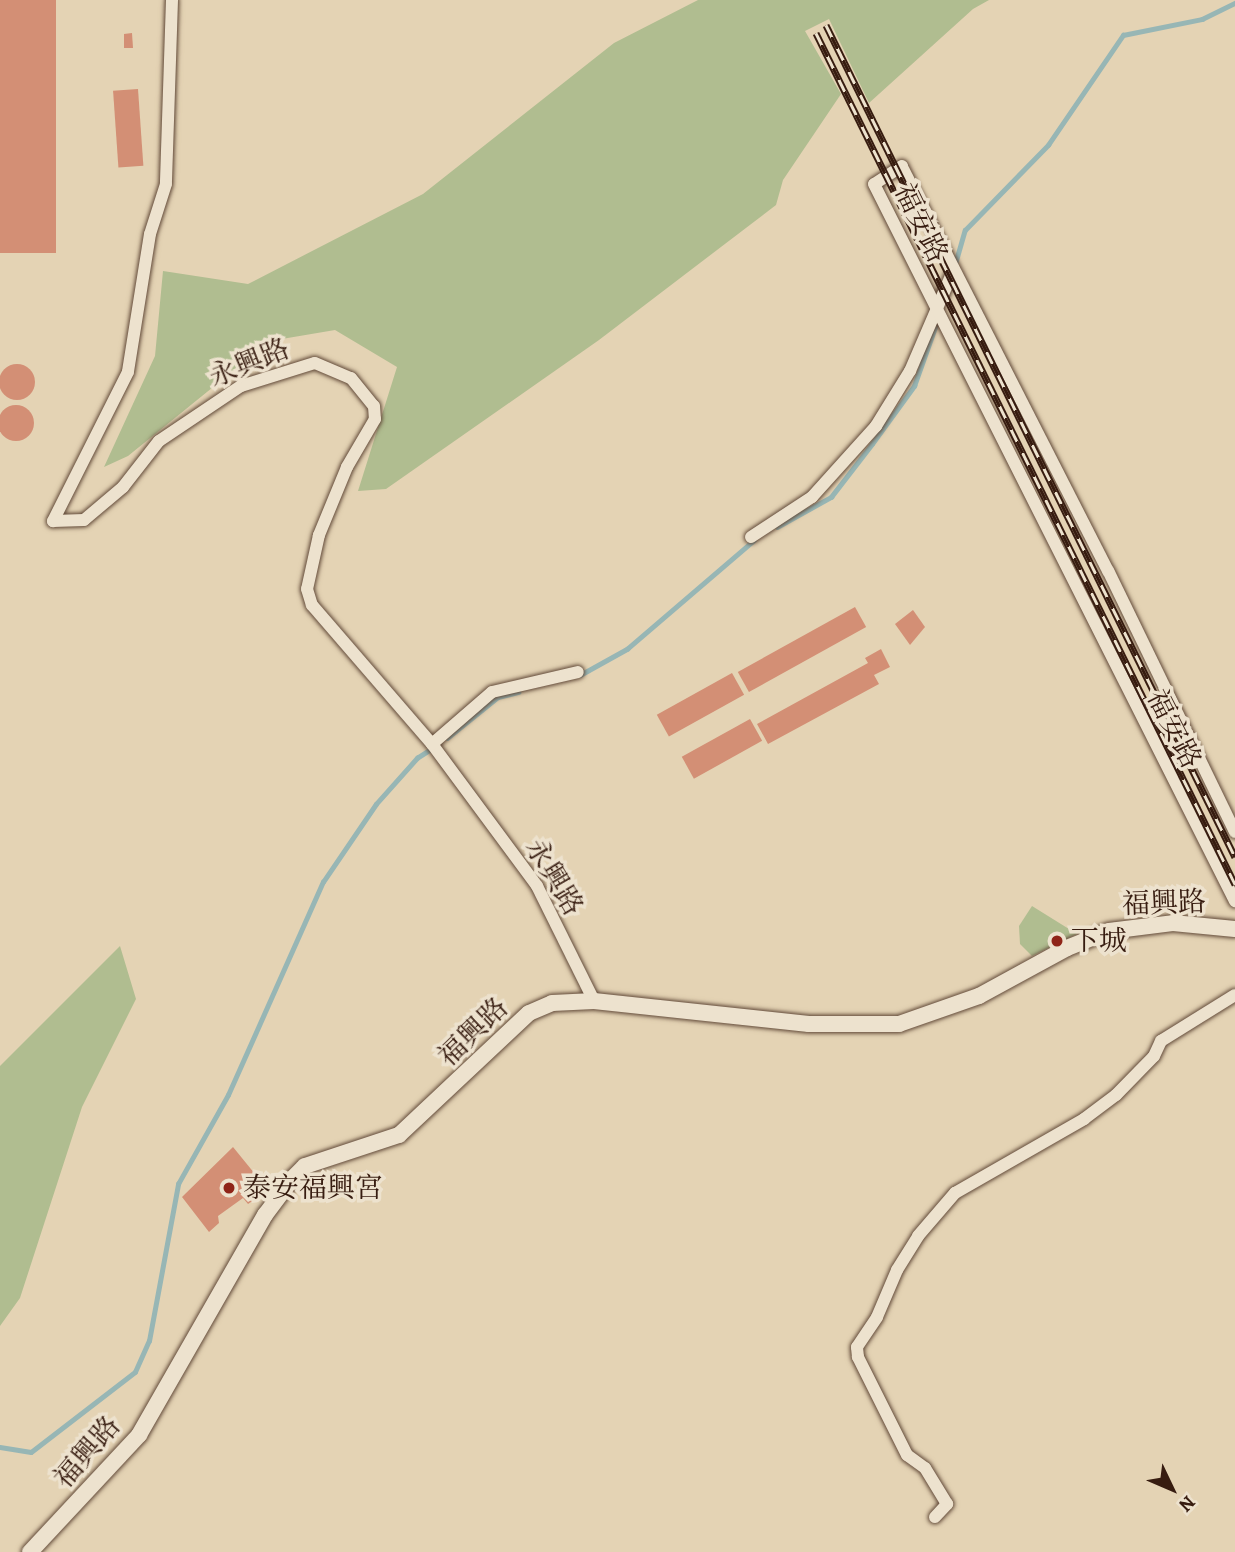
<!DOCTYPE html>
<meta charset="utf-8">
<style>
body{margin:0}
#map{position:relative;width:1235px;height:1552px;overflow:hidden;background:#e4d3b4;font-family:Alegreya,"Noto Serif TC",serif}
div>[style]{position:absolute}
.green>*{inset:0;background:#b0bd90}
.stream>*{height:4.5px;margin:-2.25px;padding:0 2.25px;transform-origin:2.25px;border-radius:2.25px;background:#97b6b5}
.building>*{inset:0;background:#d38f75;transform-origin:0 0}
.round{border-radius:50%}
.roads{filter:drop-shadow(0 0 2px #624a39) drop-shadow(0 0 2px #624a39)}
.minor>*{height:12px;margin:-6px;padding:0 6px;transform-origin:6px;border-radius:6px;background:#ede2ce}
.tertiary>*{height:16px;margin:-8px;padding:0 8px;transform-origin:8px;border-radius:8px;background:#ede2ce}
.rail>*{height:7px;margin-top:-3.5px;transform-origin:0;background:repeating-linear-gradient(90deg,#ede2ce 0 13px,#371c10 0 26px);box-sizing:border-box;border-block:2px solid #371c10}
.dots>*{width:19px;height:19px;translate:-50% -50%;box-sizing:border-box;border:4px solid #ede2ce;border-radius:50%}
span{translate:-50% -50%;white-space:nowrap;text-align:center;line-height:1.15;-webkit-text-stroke:7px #ede2ce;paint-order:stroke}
.street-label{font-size:28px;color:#371c10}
.poi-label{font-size:28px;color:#371c10}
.left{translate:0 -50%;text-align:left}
.north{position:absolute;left:1137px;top:1454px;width:70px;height:70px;-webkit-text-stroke:5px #ede2ce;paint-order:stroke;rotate:134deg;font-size:19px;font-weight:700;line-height:28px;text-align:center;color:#371c10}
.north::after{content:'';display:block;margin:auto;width:24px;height:32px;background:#371c10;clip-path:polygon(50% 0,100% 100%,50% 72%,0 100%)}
</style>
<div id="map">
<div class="green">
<i style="clip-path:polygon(698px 0,989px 0,973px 9px,869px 103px,829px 19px,805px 31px,841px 94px,783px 180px,776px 205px,599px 340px,386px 489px,358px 491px,397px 367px,335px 330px,270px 341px,128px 456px,104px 467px,155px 356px,163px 271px,248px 284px,423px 194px,614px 43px)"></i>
<i style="clip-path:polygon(1032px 906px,1077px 934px,1032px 956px,1020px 944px,1019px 926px)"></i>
<i style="clip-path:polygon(120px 946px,136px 999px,82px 1107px,20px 1298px,0 1326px,0 1066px)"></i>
</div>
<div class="stream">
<i style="left:955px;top:264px;width:35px;rotate:-74deg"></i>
<i style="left:965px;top:230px;width:119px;rotate:-45.7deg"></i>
<i style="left:1048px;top:145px;width:133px;rotate:-55.7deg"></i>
<i style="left:1123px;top:35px;width:81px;rotate:-11.4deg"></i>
<i style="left:1202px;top:19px;width:37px;rotate:-26deg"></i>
<i style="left:777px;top:527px;width:62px;rotate:-29.1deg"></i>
<i style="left:831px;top:497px;width:67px;rotate:-52.3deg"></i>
<i style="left:872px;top:444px;width:72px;rotate:-54.1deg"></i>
<i style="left:914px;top:386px;width:71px;rotate:-70.3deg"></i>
<i style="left:580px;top:675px;width:54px;rotate:-29deg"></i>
<i style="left:627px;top:649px;width:167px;rotate:-40.6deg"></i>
<i style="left:447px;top:738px;width:65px;rotate:-38.8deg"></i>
<i style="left:498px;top:697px;width:21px;rotate:-14deg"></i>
<i style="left:0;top:1447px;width:31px;rotate:9deg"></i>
<i style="left:31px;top:1452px;width:131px;rotate:-37.6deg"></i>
<i style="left:135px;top:1372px;width:34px;rotate:-66deg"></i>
<i style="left:149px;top:1341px;width:160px;rotate:-79.5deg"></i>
<i style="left:178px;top:1184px;width:102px;rotate:-60.7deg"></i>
<i style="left:228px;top:1095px;width:233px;rotate:-66deg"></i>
<i style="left:323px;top:882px;width:94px;rotate:-55.8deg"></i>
<i style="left:376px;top:804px;width:62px;rotate:-48.3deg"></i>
<i style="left:417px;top:758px;width:20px;rotate:-33deg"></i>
</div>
<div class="building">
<i style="left:0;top:0;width:56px;height:253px"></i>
<i style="clip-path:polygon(132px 33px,133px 48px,124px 48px,124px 34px)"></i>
<i style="left:138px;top:89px;width:77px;height:25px;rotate:86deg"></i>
<i class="round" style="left:-1px;top:364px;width:36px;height:36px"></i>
<i class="round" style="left:-2px;top:405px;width:36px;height:36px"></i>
<i style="left:855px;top:607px;width:23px;height:134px;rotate:61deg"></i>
<i style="clip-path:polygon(913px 610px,925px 627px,910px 645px,895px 624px)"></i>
<i style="clip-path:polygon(881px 649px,890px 667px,874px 675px,879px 684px,768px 744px,757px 724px,868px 663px,865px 658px)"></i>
<i style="left:732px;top:673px;width:25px;height:86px;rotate:61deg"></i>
<i style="left:750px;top:719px;width:25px;height:78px;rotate:61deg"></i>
<i style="clip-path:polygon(233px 1147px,268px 1190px,248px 1204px,243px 1198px,218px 1216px,219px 1223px,209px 1232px,182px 1197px)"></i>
</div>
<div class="roads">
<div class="minor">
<i style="left:172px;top:0;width:184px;rotate:91.9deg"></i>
<i style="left:166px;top:184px;width:52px;rotate:107.7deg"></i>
<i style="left:150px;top:234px;width:140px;rotate:99.1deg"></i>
<i style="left:128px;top:372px;width:167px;rotate:116.7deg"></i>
<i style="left:53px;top:521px;width:31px;rotate:-2deg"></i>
<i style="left:84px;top:520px;width:51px;rotate:-40.2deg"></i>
<i style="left:123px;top:487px;width:58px;rotate:-52deg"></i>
<i style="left:159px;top:441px;width:99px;rotate:-33.9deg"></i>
<i style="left:241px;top:386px;width:77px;rotate:-17.3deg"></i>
<i style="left:315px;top:363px;width:39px;rotate:23deg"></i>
<i style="left:351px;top:378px;width:36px;rotate:51deg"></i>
<i style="left:374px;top:406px;width:13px;rotate:86deg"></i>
<i style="left:375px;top:419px;width:56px;rotate:120.3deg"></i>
<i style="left:347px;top:467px;width:74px;rotate:112.4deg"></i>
<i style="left:319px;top:535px;width:55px;rotate:102.5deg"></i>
<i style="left:307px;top:589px;width:17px;rotate:73deg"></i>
<i style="left:312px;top:605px;width:184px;rotate:49.2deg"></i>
<i style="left:432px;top:744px;width:177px;rotate:53.5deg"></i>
<i style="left:537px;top:886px;width:128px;rotate:63.6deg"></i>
<i style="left:751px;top:537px;width:73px;rotate:-33.3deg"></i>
<i style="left:812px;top:497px;width:96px;rotate:-48deg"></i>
<i style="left:876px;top:426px;width:65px;rotate:-58.3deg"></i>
<i style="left:910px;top:371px;width:109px;rotate:-66.7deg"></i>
<i style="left:432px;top:744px;width:79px;rotate:-40.9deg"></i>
<i style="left:492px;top:692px;width:88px;rotate:-13.1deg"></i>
<i style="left:1235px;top:832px;width:290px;rotate:-115.9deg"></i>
<i style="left:1108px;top:571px;width:454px;rotate:-117deg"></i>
<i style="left:902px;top:166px;width:33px;rotate:147deg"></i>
<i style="left:874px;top:184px;width:803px;rotate:63.28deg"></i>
<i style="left:935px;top:1517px;width:18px;rotate:-47deg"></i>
<i style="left:947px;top:1504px;width:42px;rotate:-121.4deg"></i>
<i style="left:925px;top:1468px;width:22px;rotate:-144deg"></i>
<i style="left:907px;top:1455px;width:110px;rotate:-116.6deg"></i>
<i style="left:858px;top:1357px;width:10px;rotate:-96deg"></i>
<i style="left:857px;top:1347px;width:36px;rotate:-56deg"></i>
<i style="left:877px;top:1317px;width:51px;rotate:-66.9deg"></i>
<i style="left:897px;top:1270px;width:40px;rotate:-58deg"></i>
<i style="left:918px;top:1236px;width:57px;rotate:-49.3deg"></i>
<i style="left:955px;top:1193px;width:149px;rotate:-29.8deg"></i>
<i style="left:1084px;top:1119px;width:40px;rotate:-37deg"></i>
<i style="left:1116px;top:1095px;width:54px;rotate:-45.7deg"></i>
<i style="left:1154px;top:1056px;width:17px;rotate:-65deg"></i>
<i style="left:1161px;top:1041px;width:87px;rotate:-31.9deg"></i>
</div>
<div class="tertiary">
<i style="left:30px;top:1552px;width:160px;rotate:-47deg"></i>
<i style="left:139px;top:1435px;width:254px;rotate:-60.2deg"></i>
<i style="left:265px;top:1215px;width:45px;rotate:-53.1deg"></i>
<i style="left:292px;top:1179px;width:18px;rotate:-45deg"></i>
<i style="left:305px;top:1166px;width:99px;rotate:-18.3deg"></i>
<i style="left:399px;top:1135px;width:178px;rotate:-43.2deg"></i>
<i style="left:529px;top:1013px;width:25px;rotate:-23deg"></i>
<i style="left:552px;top:1003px;width:42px;rotate:-2.7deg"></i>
<i style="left:594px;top:1001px;width:216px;rotate:6.1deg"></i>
<i style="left:809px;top:1024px;width:90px"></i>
<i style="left:899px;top:1024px;width:85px;rotate:-19.3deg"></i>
<i style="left:979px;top:996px;width:100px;rotate:-28.6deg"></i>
<i style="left:1067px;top:948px;width:45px;rotate:-22deg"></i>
<i style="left:1109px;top:931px;width:64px;rotate:-7.1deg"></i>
<i style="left:1173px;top:923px;width:62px;rotate:5.5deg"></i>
</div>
</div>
<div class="rail">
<i style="left:826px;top:25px;width:927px;rotate:63.82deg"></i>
<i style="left:816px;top:33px;width:949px;rotate:63.79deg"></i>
</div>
<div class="dots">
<i style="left:1057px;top:941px;background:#8f2418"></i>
<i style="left:229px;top:1188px;background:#8f2418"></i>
</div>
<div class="street-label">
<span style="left:921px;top:223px;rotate:64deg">福安路</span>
<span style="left:249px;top:363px;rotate:-22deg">永興路</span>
<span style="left:1174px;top:729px;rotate:63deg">福安路</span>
<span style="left:554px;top:877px;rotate:59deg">永興路</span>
<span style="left:1164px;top:903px;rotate:-2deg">福興路</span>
<span style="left:473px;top:1032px;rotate:-44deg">福興路</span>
<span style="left:87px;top:1452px;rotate:-49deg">福興路</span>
</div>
<div class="poi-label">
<span class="left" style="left:1071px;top:941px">下城</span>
<span class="left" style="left:243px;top:1188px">泰安福興宮</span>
</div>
<div class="north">N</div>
</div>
